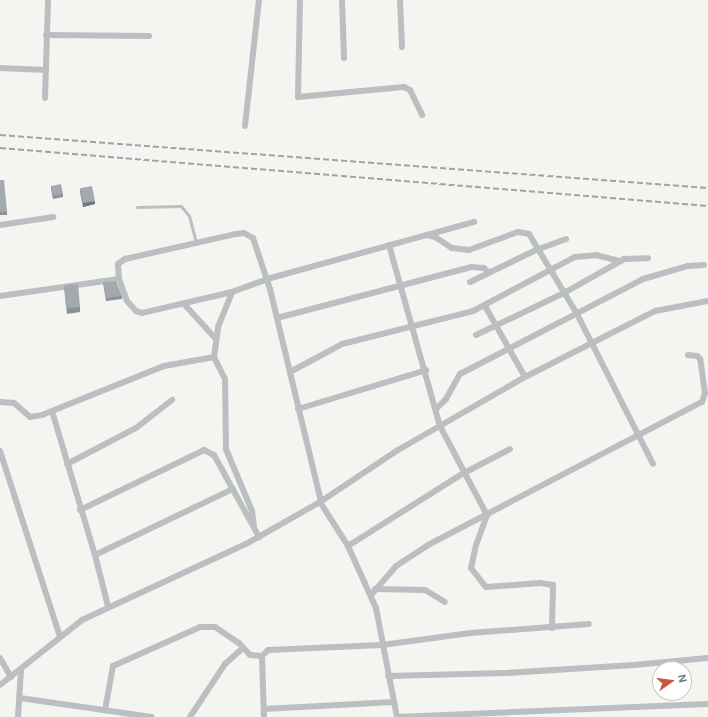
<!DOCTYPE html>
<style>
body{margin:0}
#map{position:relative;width:708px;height:717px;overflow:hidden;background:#f4f4f1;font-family:Helvetica,sans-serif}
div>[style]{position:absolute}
.lane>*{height:3px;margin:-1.5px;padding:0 1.5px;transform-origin:1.5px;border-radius:1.5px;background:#bbbfc2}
.street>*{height:6px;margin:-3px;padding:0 3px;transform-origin:3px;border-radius:3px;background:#bbbfc2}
.rail>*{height:2px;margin-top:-1px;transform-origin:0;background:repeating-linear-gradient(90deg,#9ea3a7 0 6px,transparent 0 9px)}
.wall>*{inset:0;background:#8c9296}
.shaded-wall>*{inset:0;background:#72777a}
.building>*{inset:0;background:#a3aaaf;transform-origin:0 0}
span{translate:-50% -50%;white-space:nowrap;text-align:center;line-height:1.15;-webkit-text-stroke:4px #fff;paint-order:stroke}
.north{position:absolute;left:652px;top:661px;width:40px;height:40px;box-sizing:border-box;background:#fff;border:1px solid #c2c8cb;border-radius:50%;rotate:76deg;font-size:11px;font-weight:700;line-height:16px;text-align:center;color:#67757e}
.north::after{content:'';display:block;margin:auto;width:14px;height:18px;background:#cb5639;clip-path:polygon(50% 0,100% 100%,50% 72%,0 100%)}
</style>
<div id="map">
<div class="lane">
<i style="left:137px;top:207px;width:44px;rotate:-1.3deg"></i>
<i style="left:181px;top:206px;width:13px;rotate:51deg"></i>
<i style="left:189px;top:216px;width:28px;rotate:75deg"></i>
</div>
<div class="street">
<i style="left:300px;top:0;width:97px;rotate:91.2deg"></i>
<i style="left:298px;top:97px;width:106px;rotate:-5.4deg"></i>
<i style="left:404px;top:87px;width:7px;rotate:27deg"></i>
<i style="left:410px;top:90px;width:28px;rotate:64deg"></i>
<i style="left:342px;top:0;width:58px;rotate:88deg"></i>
<i style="left:400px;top:0;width:47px;rotate:87.6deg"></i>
<i style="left:46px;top:35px;width:103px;rotate:0.6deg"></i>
<i style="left:0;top:68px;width:46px;rotate:2.5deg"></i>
<i style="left:45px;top:98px;width:98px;rotate:-88.2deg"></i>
<i style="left:245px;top:126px;width:127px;rotate:-83.7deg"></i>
<i style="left:0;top:225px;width:54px;rotate:-8.6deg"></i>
<i style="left:427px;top:235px;width:8px;rotate:14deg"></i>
<i style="left:435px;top:237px;width:20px;rotate:33deg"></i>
<i style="left:452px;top:248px;width:17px;rotate:7deg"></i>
<i style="left:469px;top:250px;width:52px;rotate:-20.2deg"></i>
<i style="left:518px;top:232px;width:11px;rotate:10deg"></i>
<i style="left:529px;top:234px;width:93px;rotate:59deg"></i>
<i style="left:577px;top:314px;width:168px;rotate:63.1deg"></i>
<i style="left:389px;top:245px;width:188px;rotate:74.3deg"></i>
<i style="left:440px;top:426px;width:101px;rotate:62.2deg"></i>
<i style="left:487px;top:515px;width:32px;rotate:110deg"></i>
<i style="left:476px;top:545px;width:24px;rotate:102deg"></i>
<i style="left:471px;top:568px;width:24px;rotate:52deg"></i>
<i style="left:486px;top:587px;width:54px;rotate:-4.2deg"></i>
<i style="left:540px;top:583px;width:13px;rotate:9deg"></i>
<i style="left:553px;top:585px;width:43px;rotate:91.3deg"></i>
<i style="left:470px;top:282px;width:73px;rotate:-25.9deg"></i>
<i style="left:536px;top:250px;width:32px;rotate:-20deg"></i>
<i style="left:232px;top:292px;width:92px;rotate:166.9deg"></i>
<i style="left:142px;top:313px;width:6px;rotate:-162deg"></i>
<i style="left:136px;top:311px;width:13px;rotate:-132deg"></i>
<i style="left:127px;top:301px;width:23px;rotate:-110deg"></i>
<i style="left:119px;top:279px;width:15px;rotate:-94deg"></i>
<i style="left:118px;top:264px;width:9px;rotate:-36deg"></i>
<i style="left:125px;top:259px;width:114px;rotate:-12.7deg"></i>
<i style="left:236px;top:234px;width:8px;rotate:-7deg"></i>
<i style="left:244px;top:233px;width:10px;rotate:29deg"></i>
<i style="left:253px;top:238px;width:54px;rotate:71.6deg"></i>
<i style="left:270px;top:289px;width:218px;rotate:76.5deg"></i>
<i style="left:0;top:296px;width:120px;rotate:-8.1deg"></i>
<i style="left:184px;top:304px;width:46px;rotate:47.6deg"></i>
<i style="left:485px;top:306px;width:81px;rotate:60.6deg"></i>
<i style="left:277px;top:318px;width:201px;rotate:-14.7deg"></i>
<i style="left:471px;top:267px;width:13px;rotate:4deg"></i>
<i style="left:484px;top:268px;width:7px;rotate:45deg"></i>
<i style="left:476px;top:335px;width:98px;rotate:-25.5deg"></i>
<i style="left:564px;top:293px;width:69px;rotate:-29.5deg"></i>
<i style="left:624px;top:259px;width:24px;rotate:-2deg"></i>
<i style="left:290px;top:372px;width:59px;rotate:-28.3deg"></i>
<i style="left:342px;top:344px;width:135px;rotate:-14.1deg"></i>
<i style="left:473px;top:311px;width:115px;rotate:-27.9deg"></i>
<i style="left:575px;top:257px;width:21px;rotate:-5deg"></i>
<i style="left:596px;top:255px;width:25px;rotate:14deg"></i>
<i style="left:0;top:402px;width:14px;rotate:4deg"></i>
<i style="left:14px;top:403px;width:21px;rotate:41deg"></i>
<i style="left:30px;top:417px;width:12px;rotate:-9deg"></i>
<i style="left:42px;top:415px;width:131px;rotate:-21.9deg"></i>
<i style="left:164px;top:366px;width:51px;rotate:-10.2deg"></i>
<i style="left:298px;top:409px;width:134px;rotate:-16.9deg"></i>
<i style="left:436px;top:409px;width:14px;rotate:-45deg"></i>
<i style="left:446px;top:399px;width:29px;rotate:-61deg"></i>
<i style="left:460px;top:374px;width:206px;rotate:-27.4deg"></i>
<i style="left:643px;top:279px;width:47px;rotate:-16.1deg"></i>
<i style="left:688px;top:266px;width:16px;rotate:-4deg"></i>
<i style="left:52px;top:411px;width:150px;rotate:73.4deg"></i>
<i style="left:0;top:451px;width:195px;rotate:72.1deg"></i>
<i style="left:67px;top:464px;width:78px;rotate:-27.6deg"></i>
<i style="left:136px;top:428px;width:46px;rotate:-37.9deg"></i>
<i style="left:320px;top:502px;width:52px;rotate:57.5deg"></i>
<i style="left:348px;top:546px;width:68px;rotate:65.7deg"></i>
<i style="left:376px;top:608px;width:111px;rotate:79.1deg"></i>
<i style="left:80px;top:510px;width:138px;rotate:-25.8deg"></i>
<i style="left:204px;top:450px;width:11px;rotate:27deg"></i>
<i style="left:214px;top:455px;width:94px;rotate:61.2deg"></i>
<i style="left:254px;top:526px;width:15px;rotate:-98deg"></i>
<i style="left:252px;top:511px;width:67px;rotate:-112.8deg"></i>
<i style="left:226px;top:449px;width:70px;rotate:-90.8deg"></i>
<i style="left:225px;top:379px;width:25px;rotate:-117deg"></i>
<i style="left:214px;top:357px;width:30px;rotate:-82deg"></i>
<i style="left:218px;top:327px;width:38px;rotate:-68deg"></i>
<i style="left:232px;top:292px;width:37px;rotate:-20deg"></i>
<i style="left:267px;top:279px;width:215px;rotate:-15.4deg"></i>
<i style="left:348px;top:546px;width:135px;rotate:-32.3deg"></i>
<i style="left:462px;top:474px;width:54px;rotate:-27.5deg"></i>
<i style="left:375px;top:589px;width:50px;rotate:1.1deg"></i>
<i style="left:425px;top:590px;width:23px;rotate:31deg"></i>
<i style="left:371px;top:595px;width:38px;rotate:-49deg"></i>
<i style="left:396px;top:566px;width:38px;rotate:-33deg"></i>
<i style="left:428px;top:545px;width:309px;rotate:-27.6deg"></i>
<i style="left:702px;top:402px;width:9px;rotate:-72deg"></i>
<i style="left:705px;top:393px;width:34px;rotate:-98deg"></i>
<i style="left:700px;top:359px;width:4px;rotate:-135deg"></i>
<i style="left:697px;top:356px;width:9px;rotate:-174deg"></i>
<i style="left:108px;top:606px;width:53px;rotate:-104.3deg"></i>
<i style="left:95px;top:555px;width:153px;rotate:-25.6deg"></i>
<i style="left:0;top:658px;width:22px;rotate:60deg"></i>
<i style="left:388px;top:676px;width:118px;rotate:-1.5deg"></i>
<i style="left:506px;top:673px;width:128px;rotate:-3.6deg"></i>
<i style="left:634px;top:665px;width:74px;rotate:-5.4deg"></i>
<i style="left:0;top:685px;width:105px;rotate:-38.4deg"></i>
<i style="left:82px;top:620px;width:181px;rotate:-24.9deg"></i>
<i style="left:246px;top:544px;width:85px;rotate:-29.6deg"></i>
<i style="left:320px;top:502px;width:94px;rotate:-33.7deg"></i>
<i style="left:398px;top:450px;width:146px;rotate:-29.9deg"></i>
<i style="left:525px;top:377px;width:146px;rotate:-26.9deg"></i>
<i style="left:655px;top:311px;width:54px;rotate:-10.7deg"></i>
<i style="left:20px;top:698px;width:133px;rotate:8.2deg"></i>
<i style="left:264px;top:709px;width:130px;rotate:-3.1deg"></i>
<i style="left:105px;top:710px;width:45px;rotate:-79.7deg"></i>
<i style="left:113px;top:666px;width:95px;rotate:-24.1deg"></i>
<i style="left:200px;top:627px;width:15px"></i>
<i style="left:215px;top:627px;width:29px;rotate:34deg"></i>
<i style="left:239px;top:643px;width:16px;rotate:47deg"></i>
<i style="left:250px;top:655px;width:12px;rotate:5deg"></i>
<i style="left:18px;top:717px;width:47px;rotate:-86.3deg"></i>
<i style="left:190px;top:717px;width:64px;rotate:-56.6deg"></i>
<i style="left:225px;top:664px;width:24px;rotate:-42deg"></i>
<i style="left:264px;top:717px;width:61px;rotate:-91.9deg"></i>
<i style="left:262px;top:656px;width:8px;rotate:-45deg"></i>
<i style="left:268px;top:650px;width:114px;rotate:-2.5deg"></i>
<i style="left:382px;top:645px;width:89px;rotate:-7.8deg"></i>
<i style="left:470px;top:633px;width:119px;rotate:-4.3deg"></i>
<i style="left:397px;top:717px;width:311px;rotate:-2.4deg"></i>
</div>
<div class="rail">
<i style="left:0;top:135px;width:710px;rotate:4.28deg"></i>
<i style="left:0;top:148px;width:710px;rotate:4.68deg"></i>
</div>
<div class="wall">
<i style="clip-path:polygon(0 180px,7px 212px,7px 215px,0 215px)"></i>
<i style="clip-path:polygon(51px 186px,63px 194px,63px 197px,53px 199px,51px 189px)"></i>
<i style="clip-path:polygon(80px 189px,95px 204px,83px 207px,80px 192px)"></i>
<i style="clip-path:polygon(103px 282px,122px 296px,122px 299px,106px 301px)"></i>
<i style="clip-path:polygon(64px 286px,80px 307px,80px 312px,67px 314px)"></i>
</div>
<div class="shaded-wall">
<i style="clip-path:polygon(95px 201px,95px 204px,83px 207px,83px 203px)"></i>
</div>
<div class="building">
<i style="clip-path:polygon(0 180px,4px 180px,7px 212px,0 212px)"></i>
<i style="left:61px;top:184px;width:10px;height:10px;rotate:79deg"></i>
<i style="left:92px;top:186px;width:15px;height:12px;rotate:79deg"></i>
<i style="clip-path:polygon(116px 281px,122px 296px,106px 298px,103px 282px)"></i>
<i style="left:78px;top:284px;width:23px;height:14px;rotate:85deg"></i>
</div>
<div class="north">N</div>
</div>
